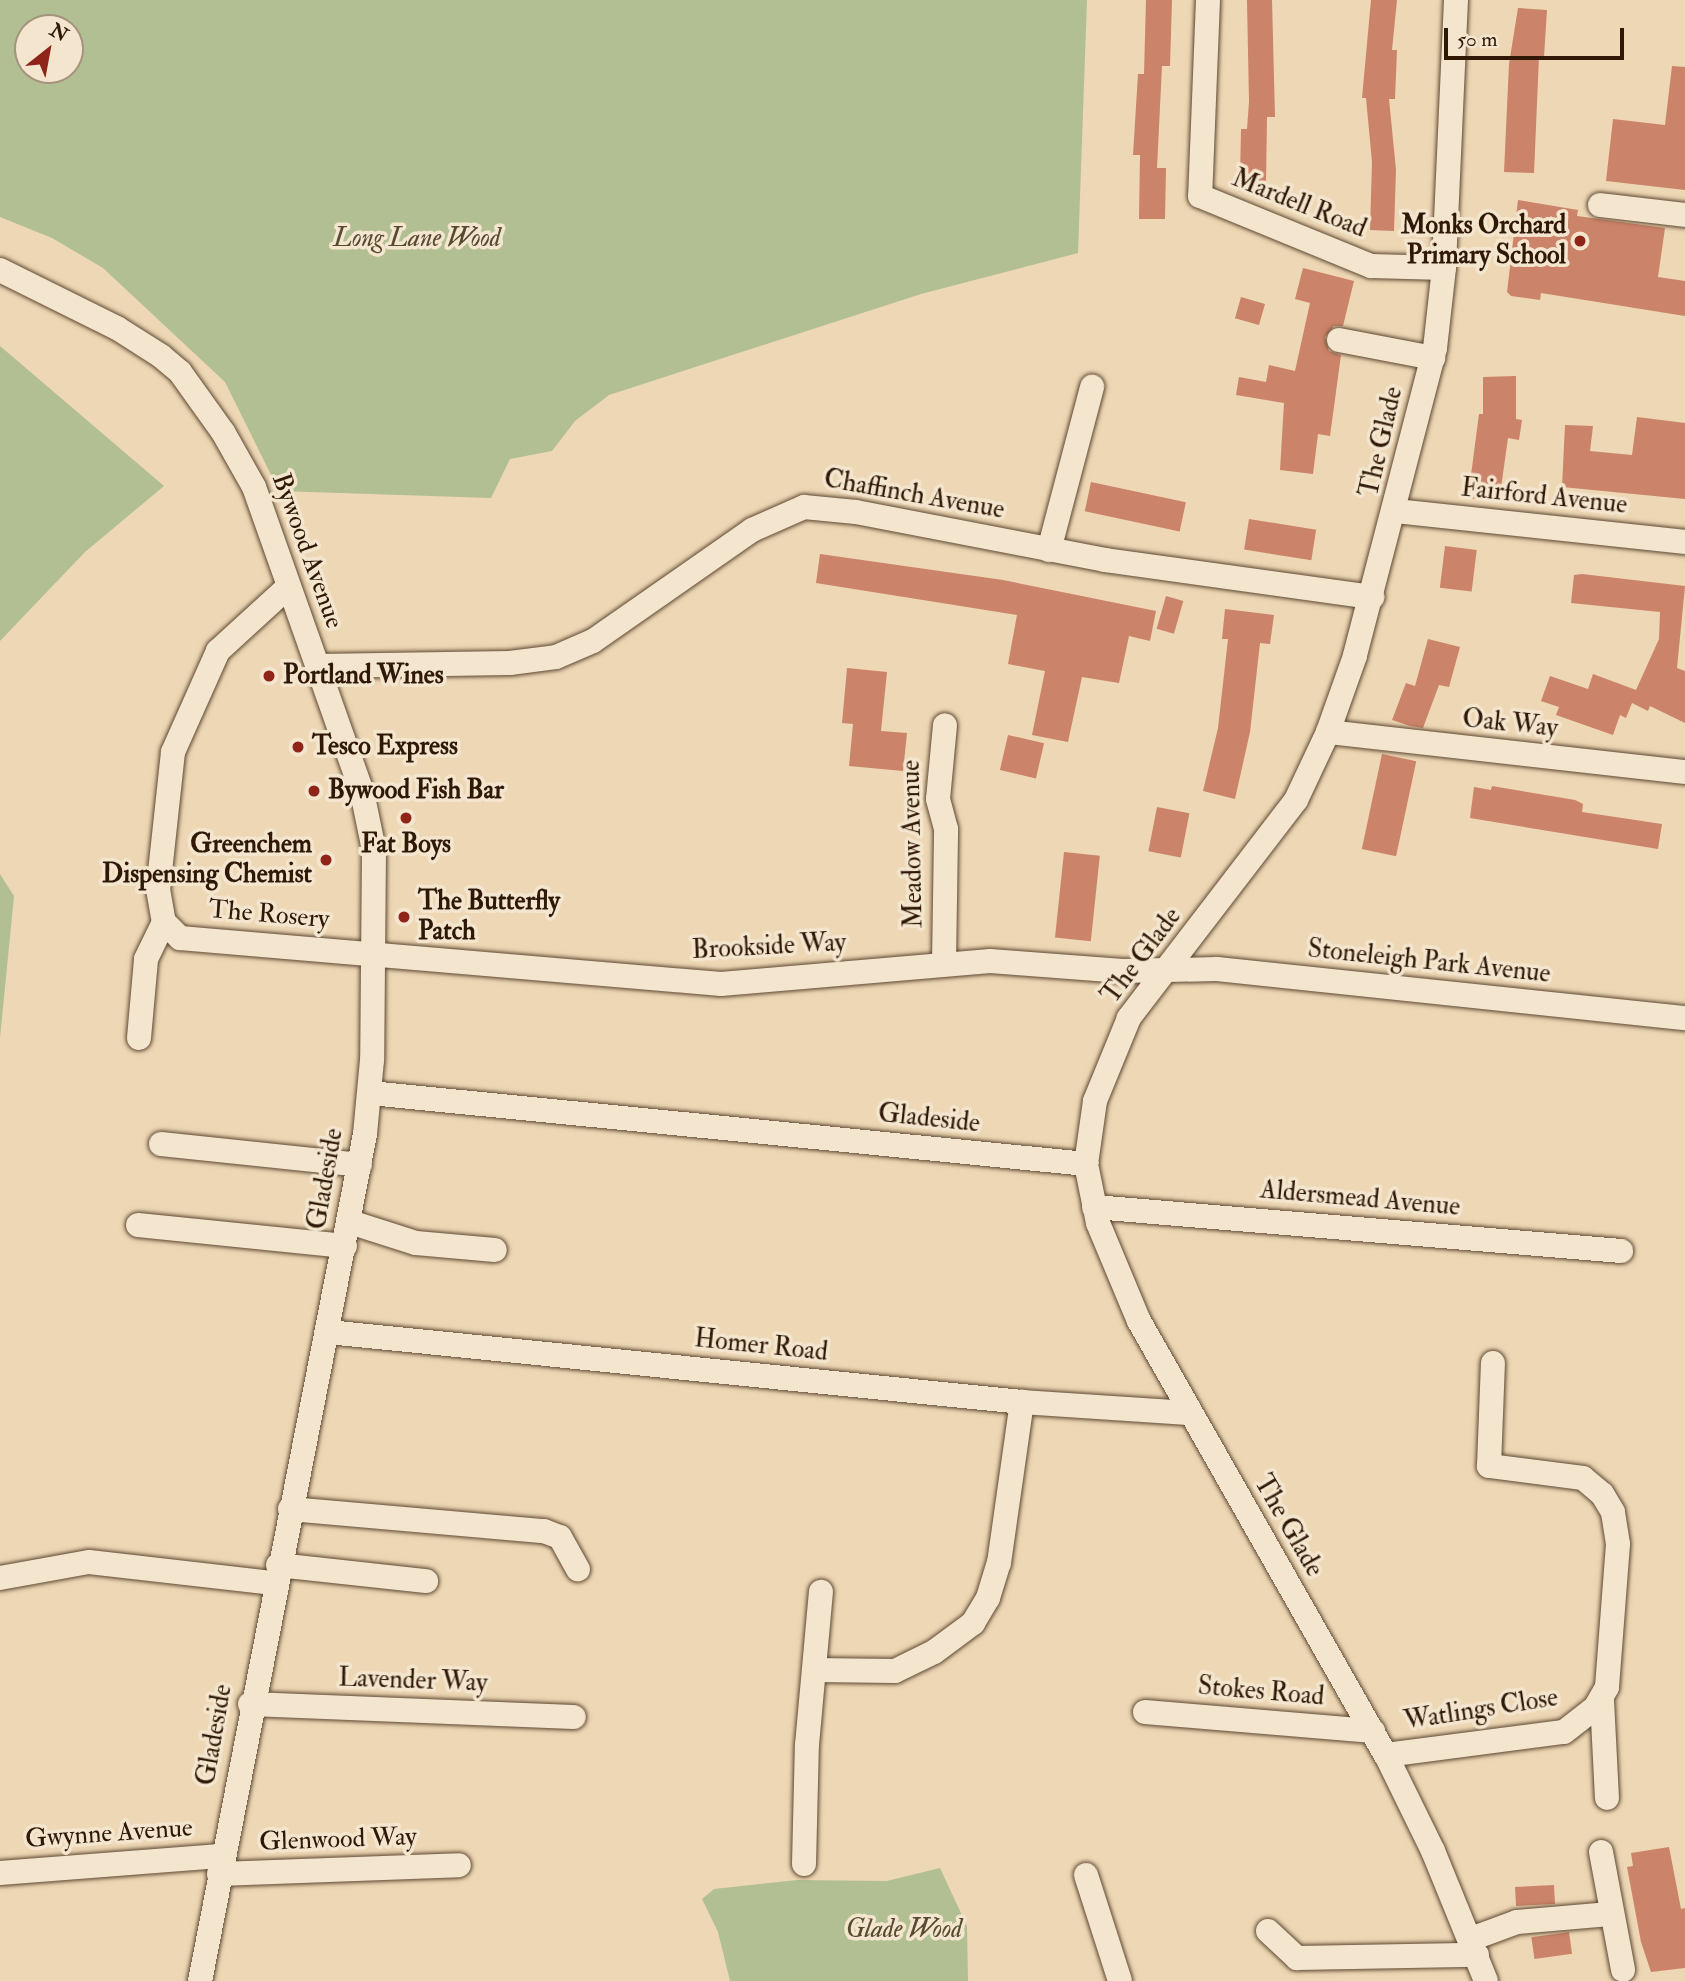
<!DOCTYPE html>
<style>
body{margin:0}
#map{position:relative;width:1685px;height:1981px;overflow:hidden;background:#edd7b4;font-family:"IM FELL Double Pica",serif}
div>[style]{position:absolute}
.green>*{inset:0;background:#b2bf92}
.building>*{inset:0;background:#cb8369;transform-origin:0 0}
.roads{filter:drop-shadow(0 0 2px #5e4832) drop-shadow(0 0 2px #5e4832)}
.minor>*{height:24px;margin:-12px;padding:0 12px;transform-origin:12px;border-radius:12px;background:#f3e5ce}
.dots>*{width:19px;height:19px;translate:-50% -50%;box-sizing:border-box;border:4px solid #f3e5ce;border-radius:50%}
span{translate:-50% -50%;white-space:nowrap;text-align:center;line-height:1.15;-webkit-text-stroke:7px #f3e5ce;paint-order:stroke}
.street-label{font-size:26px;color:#2f1806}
.poi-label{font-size:26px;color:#2f1806;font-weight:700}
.right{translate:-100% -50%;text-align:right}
.left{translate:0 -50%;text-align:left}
.park-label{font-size:26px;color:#564a30;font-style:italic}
.north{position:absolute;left:14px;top:14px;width:70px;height:70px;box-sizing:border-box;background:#f3e5ce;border:2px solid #a5937e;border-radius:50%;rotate:31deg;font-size:19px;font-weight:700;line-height:28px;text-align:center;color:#2f1806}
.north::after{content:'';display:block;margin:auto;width:24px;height:32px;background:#8f2418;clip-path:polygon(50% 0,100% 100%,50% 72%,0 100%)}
.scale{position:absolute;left:1444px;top:28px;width:180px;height:32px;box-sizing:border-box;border:4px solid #2f1806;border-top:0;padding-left:9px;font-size:21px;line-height:24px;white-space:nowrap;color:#2f1806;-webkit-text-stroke:5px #f3e5ce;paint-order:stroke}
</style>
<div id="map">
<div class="green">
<i style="clip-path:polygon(evenodd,0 0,1087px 0,1078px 253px,921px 294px,609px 395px,575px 421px,552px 451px,510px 459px,491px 498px,279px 491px,225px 382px,103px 268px,52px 238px,0 217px,0 0,28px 28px,70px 28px,70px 70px,28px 70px,28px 28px)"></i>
<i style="clip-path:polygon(0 346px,164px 486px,85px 552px,0 641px)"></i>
<i style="clip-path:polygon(0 874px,14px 896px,0 1038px)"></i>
<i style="clip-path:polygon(940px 1868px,967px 1926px,968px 1981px,730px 1981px,718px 1932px,702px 1899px,714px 1889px,797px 1880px,887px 1881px)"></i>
</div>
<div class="building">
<i style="clip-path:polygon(1146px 0,1172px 0,1170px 66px,1162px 66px,1157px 168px,1166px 168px,1165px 219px,1139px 219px,1140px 155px,1133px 155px,1138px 74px,1144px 74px)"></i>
<i style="clip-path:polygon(1247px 0,1272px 0,1275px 117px,1267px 117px,1266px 181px,1240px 180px,1241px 129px,1247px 129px,1249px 102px)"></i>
<i style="clip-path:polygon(1371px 0,1397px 0,1392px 50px,1397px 50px,1395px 99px,1389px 99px,1396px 170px,1394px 231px,1370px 230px,1372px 162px,1366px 98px,1362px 98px)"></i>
<i style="clip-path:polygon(1518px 8px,1547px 10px,1544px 57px,1539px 57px,1534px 173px,1504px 172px,1509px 64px)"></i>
<i style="clip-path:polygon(1672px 66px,1685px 67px,1685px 190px,1606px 181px,1613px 119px,1665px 125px)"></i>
<i style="clip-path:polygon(1518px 200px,1578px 210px,1577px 216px,1665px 228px,1658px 277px,1685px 281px,1685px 316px,1541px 293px,1540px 300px,1511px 296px,1507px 292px)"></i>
<i style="clip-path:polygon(1303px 268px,1354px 281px,1343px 326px,1334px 326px,1325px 337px,1329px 351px,1341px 355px,1330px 436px,1318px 434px,1313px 474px,1280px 470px,1284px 403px,1236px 395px,1239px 377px,1266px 382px,1269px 365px,1295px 371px,1310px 303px,1295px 299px)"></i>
<i style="left:1241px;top:297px;width:25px;height:22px;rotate:16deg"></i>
<i style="clip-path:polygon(1516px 376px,1516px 419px,1522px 420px,1519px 440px,1508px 438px,1499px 502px,1468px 498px,1479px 414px,1483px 414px,1483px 377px)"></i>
<i style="clip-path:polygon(1637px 417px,1685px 423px,1685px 499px,1562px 487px,1565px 425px,1593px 426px,1590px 451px,1632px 455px)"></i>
<i style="left:1091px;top:482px;width:97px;height:30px;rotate:12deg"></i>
<i style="left:1249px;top:519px;width:68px;height:31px;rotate:9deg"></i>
<i style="left:1445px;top:546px;width:32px;height:42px;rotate:7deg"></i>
<i style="clip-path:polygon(820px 554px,1003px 580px,1156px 611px,1150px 641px,1129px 636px,1119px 683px,1082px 677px,1068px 742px,1032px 735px,1045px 671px,1008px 664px,1017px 615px,816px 583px)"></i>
<i style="clip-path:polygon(1582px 574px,1685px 586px,1677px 668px,1685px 671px,1685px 723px,1650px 706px,1648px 711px,1632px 703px,1626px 718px,1620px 715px,1613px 735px,1556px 715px,1559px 707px,1541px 701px,1550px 676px,1588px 689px,1593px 674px,1636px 690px,1659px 639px,1660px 612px,1571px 603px,1574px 575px)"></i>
<i style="left:1166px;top:596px;width:18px;height:34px;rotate:16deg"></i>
<i style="clip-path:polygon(1225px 609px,1274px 615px,1270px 644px,1260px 643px,1250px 732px,1235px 799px,1203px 791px,1218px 728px,1228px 639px,1222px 639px)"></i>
<i style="clip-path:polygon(1428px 639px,1460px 647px,1449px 687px,1439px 685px,1423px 728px,1410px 726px,1392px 720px,1406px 683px,1415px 686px)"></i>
<i style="clip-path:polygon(847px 668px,887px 672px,881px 731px,907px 733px,903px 771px,849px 766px,853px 724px,842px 723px)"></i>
<i style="left:1008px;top:735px;width:37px;height:36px;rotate:13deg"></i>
<i style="left:1382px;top:754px;width:35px;height:97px;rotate:12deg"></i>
<i style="clip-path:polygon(1492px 786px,1575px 800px,1583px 804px,1582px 812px,1662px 824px,1658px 849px,1470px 818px,1474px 787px,1491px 790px)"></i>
<i style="left:1157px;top:807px;width:33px;height:45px;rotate:11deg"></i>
<i style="left:1064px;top:852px;width:36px;height:86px;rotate:6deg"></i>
<i style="clip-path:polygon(1669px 1847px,1681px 1909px,1685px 1908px,1685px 1968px,1651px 1972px,1641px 1942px,1627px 1867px,1633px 1866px,1631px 1853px)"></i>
<i style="left:1554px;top:1885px;width:19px;height:39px;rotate:87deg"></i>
<i style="left:1569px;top:1932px;width:22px;height:38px;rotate:82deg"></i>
</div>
<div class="roads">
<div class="minor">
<i style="left:1208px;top:0;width:196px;rotate:92.3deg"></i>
<i style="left:1200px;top:196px;width:185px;rotate:22.3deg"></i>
<i style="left:1371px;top:266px;width:73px;rotate:1.6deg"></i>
<i style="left:1456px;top:0;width:268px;rotate:92.6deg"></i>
<i style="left:1444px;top:268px;width:81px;rotate:96.4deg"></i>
<i style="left:1435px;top:348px;width:318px;rotate:104.6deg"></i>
<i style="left:1355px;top:656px;width:81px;rotate:109.6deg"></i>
<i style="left:1328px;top:732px;width:75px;rotate:115.2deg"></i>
<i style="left:1296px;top:800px;width:275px;rotate:127.5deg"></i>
<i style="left:1129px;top:1018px;width:90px;rotate:112.3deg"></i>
<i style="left:1095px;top:1101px;width:64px;rotate:98.1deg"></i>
<i style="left:1086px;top:1164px;width:60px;rotate:78.5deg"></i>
<i style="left:1098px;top:1223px;width:106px;rotate:67.3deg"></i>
<i style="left:1139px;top:1321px;width:499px;rotate:60.4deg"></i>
<i style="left:1386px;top:1755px;width:107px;rotate:63.9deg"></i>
<i style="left:1433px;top:1851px;width:140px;rotate:67.8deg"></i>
<i style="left:1600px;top:205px;width:86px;rotate:6.7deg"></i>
<i style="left:0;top:270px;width:131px;rotate:26.4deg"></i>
<i style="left:117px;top:328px;width:52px;rotate:32.5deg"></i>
<i style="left:161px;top:356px;width:25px;rotate:40deg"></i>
<i style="left:180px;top:372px;width:74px;rotate:54.4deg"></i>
<i style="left:223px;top:432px;width:63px;rotate:60.6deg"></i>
<i style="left:254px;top:487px;width:324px;rotate:70.5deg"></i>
<i style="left:362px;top:792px;width:59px;rotate:78.3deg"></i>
<i style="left:374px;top:850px;width:210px;rotate:90.5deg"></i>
<i style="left:372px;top:1060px;width:74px;rotate:95.4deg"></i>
<i style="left:365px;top:1134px;width:863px;rotate:101.02deg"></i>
<i style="left:1339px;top:340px;width:96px;rotate:10.8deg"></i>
<i style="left:1396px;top:511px;width:291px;rotate:6.1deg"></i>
<i style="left:1049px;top:550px;width:169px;rotate:-75.2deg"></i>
<i style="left:288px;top:587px;width:95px;rotate:137.6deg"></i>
<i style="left:218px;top:651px;width:111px;rotate:114deg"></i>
<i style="left:173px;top:752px;width:138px;rotate:96.2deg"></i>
<i style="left:158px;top:889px;width:34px;rotate:80deg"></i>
<i style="left:164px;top:922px;width:23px;rotate:45deg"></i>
<i style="left:180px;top:938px;width:543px;rotate:4.86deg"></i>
<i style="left:721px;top:984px;width:270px;rotate:-4.9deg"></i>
<i style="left:990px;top:961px;width:133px;rotate:4.3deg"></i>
<i style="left:1123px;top:971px;width:94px;rotate:-1.2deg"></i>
<i style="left:1217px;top:969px;width:471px;rotate:6deg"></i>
<i style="left:317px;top:666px;width:193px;rotate:-0.9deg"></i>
<i style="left:510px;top:663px;width:46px;rotate:-7.4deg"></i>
<i style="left:556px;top:657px;width:40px;rotate:-23.4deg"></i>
<i style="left:593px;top:641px;width:194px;rotate:-34.9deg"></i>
<i style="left:752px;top:530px;width:57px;rotate:-23.9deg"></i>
<i style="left:804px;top:507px;width:52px;rotate:5.5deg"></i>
<i style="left:856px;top:512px;width:254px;rotate:10.9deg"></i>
<i style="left:1105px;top:560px;width:270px;rotate:7.9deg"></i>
<i style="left:1328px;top:732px;width:359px;rotate:6.4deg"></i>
<i style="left:944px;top:963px;width:134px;rotate:-89.1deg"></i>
<i style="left:946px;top:829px;width:31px;rotate:-105deg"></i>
<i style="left:938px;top:799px;width:74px;rotate:-84.6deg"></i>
<i style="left:139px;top:1038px;width:79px;rotate:-84.9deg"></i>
<i style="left:146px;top:959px;width:41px;rotate:-64.1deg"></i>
<i style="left:370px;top:1093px;width:720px;rotate:5.66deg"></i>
<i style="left:161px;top:1144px;width:200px;rotate:6deg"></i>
<i style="left:1094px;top:1207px;width:529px;rotate:4.77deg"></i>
<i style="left:350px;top:1222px;width:69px;rotate:17.7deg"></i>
<i style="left:416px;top:1243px;width:79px;rotate:5.1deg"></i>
<i style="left:138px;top:1225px;width:208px;rotate:5.8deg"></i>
<i style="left:328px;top:1332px;width:698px;rotate:5.76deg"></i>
<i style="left:1022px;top:1402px;width:166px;rotate:3.8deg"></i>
<i style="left:290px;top:1509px;width:255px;rotate:5deg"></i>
<i style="left:544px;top:1531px;width:17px;rotate:21deg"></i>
<i style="left:560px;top:1537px;width:37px;rotate:61deg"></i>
<i style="left:278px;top:1565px;width:149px;rotate:6.2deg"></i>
<i style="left:0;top:1578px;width:90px;rotate:-10.2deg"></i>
<i style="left:89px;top:1562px;width:186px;rotate:6.5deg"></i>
<i style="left:815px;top:1670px;width:80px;rotate:0.7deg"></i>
<i style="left:895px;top:1671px;width:43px;rotate:-26deg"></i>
<i style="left:934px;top:1652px;width:49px;rotate:-36.6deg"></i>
<i style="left:973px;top:1623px;width:29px;rotate:-59deg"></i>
<i style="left:988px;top:1598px;width:37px;rotate:-73deg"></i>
<i style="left:999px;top:1563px;width:163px;rotate:-81.9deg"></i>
<i style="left:1602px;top:1700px;width:98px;rotate:87.1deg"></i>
<i style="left:250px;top:1704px;width:324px;rotate:2.3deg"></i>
<i style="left:1145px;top:1712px;width:229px;rotate:4.8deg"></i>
<i style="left:1386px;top:1755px;width:179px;rotate:-7.4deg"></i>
<i style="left:1564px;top:1732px;width:39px;rotate:-38deg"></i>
<i style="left:1595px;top:1708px;width:24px;rotate:-60deg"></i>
<i style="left:1607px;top:1687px;width:143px;rotate:-85.6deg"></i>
<i style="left:1618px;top:1544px;width:32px;rotate:-99deg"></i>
<i style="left:1613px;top:1512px;width:21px;rotate:-121deg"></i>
<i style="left:1602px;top:1494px;width:25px;rotate:-140deg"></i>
<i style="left:1583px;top:1478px;width:95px;rotate:-172.7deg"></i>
<i style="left:1489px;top:1466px;width:103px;rotate:-87.8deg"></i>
<i style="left:1601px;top:1852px;width:120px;rotate:79.4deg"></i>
<i style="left:804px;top:1864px;width:119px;rotate:-88.6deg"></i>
<i style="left:807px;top:1745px;width:154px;rotate:-84.8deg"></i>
<i style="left:0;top:1873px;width:224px;rotate:-4.4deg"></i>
<i style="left:219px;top:1874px;width:240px;rotate:-2.1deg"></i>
<i style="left:1086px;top:1875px;width:111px;rotate:72.2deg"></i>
<i style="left:1268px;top:1931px;width:40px;rotate:43deg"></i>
<i style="left:1297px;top:1958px;width:180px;rotate:-1deg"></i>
<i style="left:1471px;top:1939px;width:49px;rotate:-20.3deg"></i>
<i style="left:1517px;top:1922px;width:93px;rotate:-4.9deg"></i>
</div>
</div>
<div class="dots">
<i style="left:1580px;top:241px;background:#8f2418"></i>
<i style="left:269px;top:676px;background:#8f2418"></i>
<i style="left:298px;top:747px;background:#8f2418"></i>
<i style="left:314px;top:791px;background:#8f2418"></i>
<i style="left:406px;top:818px;background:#8f2418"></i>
<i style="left:326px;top:860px;background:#8f2418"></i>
<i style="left:404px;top:917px;background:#8f2418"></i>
</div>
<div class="street-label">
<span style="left:1299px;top:204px;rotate:22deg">Mardell Road</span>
<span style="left:1382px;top:442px;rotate:-77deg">The Glade</span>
<span style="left:914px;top:495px;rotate:10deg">Chaffinch Avenue</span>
<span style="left:1544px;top:497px;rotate:6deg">Fairford Avenue</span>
<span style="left:307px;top:551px;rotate:70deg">Bywood Avenue</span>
<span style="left:1510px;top:724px;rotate:6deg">Oak Way</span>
<span style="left:913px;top:844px;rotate:-91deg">Meadow Avenue</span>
<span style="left:269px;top:915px;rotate:5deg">The Rosery</span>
<span style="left:769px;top:947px;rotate:-3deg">Brookside Way</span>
<span style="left:1142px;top:956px;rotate:-53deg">The Glade</span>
<span style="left:1429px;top:962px;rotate:6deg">Stoneleigh Park Avenue</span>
<span style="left:929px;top:1119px;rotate:6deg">Gladeside</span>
<span style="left:326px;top:1179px;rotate:-80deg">Gladeside</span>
<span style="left:1360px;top:1199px;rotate:5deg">Aldersmead Avenue</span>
<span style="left:761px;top:1346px;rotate:6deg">Homer Road</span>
<span style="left:1288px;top:1526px;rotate:60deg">The Glade</span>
<span style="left:413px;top:1681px;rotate:2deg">Lavender Way</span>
<span style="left:1261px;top:1692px;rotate:5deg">Stokes Road</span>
<span style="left:1481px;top:1710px;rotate:-9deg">Watlings Close</span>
<span style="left:215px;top:1735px;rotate:-80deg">Gladeside</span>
<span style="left:109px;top:1834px;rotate:-4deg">Gwynne Avenue</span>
<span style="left:338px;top:1840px;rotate:-2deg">Glenwood Way</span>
</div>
<div class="poi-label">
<span class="right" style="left:1566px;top:241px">Monks Orchard<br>Primary School</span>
<span class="left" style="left:283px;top:676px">Portland Wines</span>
<span class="left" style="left:312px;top:747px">Tesco Express</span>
<span class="left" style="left:328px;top:791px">Bywood Fish Bar</span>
<span class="right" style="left:312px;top:860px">Greenchem<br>Dispensing Chemist</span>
<span style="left:406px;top:845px">Fat Boys</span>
<span class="left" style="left:418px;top:917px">The Butterfly<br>Patch</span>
</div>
<div class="park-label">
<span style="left:417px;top:239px">Long Lane Wood</span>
<span style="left:904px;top:1930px">Glade Wood</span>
</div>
<div class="north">N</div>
<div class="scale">50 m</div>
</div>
